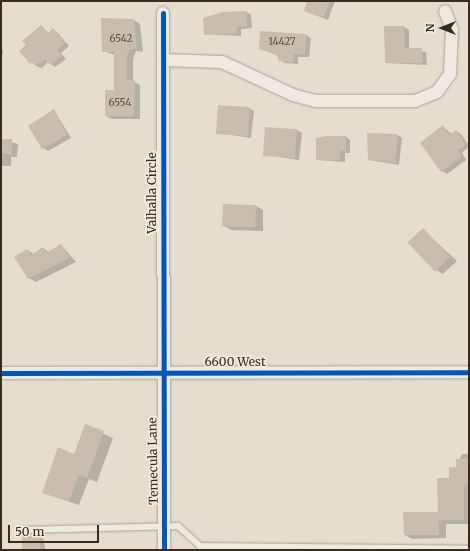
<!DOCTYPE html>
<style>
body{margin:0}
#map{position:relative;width:470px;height:551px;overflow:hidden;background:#e5ddd0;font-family:Merriweather,serif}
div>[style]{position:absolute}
.shadow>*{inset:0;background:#0003}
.building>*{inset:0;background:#c9bcb1;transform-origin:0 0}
.roads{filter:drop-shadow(0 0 1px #aba398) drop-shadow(0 0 1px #aba398)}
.lane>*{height:6px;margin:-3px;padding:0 3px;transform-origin:3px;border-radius:3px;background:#eee9e1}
.street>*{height:12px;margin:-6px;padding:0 6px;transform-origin:6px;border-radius:6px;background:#eee9e1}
.cycleway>*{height:5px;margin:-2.5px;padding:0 2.5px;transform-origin:2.5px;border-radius:2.5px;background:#0057b8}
span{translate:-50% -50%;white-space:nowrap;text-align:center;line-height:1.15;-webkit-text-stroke:3.5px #f5ebd8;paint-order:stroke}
.number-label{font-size:10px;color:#5e4f45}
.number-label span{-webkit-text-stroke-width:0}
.street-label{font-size:12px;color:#3a2b21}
.frame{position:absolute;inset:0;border:2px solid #3a2b21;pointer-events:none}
.north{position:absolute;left:422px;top:8px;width:40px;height:40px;-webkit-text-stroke:3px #f5ebd8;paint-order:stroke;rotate:270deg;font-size:11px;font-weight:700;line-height:16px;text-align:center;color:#3a2b21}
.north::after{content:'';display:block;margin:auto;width:14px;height:18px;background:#3a2b21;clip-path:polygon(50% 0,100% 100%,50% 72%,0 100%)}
.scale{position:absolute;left:8px;top:525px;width:91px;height:18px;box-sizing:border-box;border:2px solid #3a2b21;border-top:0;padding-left:5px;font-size:12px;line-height:14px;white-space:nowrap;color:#3a2b21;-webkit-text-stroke:3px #f5ebd8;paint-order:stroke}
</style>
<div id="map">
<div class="shadow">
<i style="clip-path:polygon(308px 1px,335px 1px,328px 20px,305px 11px)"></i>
<i style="clip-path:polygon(247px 12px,251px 15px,252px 28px,241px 29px,241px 36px,205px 34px)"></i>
<i style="clip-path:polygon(134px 20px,140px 24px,143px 52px,136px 51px,133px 59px,133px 81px,140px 85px,140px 119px,112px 119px,106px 116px,115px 91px,115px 55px,103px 51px)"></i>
<i style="clip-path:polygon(41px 26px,49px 33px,53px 30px,57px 32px,69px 46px,61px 53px,66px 59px,55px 67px,48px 62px,42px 68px,36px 66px,21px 51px)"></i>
<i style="clip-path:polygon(404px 27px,409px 30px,409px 49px,426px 52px,427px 65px,386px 63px)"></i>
<i style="clip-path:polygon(261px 32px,306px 35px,311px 38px,309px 57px,298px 57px,298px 64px,284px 63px,277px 55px,260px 49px)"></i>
<i style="clip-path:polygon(1px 35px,3px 54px,1px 54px)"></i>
<i style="clip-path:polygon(249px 108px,254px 111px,251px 138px,219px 133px)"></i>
<i style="clip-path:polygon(54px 110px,71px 138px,48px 151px,43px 148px)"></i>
<i style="clip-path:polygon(443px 126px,451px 134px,456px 131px,461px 134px,469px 146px,462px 153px,466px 160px,447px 174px,442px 171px)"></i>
<i style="clip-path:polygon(297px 130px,302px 133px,299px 160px,266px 155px)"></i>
<i style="clip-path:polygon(398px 135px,402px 138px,399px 165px,369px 160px)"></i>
<i style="clip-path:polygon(346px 137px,350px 140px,350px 153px,345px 153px,345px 162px,317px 160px)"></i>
<i style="clip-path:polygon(1px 139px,18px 144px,17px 157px,11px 157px,11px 166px,1px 166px)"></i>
<i style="clip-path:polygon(256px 206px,263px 210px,263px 231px,231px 230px,224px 226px)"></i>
<i style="clip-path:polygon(423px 230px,457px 261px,443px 274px,436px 270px)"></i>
<i style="clip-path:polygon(61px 245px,76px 262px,36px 282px,29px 278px,27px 250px,34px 254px,43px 248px,49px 252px)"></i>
<i style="clip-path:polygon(86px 426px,113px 438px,97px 482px,89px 479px,79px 505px,43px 493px,75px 455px)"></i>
<i style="clip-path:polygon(462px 454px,469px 454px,469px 524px,446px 524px,446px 538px,412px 539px,405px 535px,439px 512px)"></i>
<i style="clip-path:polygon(40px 537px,44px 540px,45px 550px,24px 550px)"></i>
</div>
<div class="building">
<i style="clip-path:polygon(307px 1px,330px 1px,323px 18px,304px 11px)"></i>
<i style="clip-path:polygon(247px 11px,247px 26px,237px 27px,237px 33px,204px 35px,203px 18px,222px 12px)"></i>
<i style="clip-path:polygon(101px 18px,134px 19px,137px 49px,130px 49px,127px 55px,127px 80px,135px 80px,134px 116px,105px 116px,105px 90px,114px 90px,114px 52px,102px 52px)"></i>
<i style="clip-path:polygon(41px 25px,48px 33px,53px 28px,65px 43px,57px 50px,62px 56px,50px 65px,45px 59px,36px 66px,33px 62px,30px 64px,19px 51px,26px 45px,22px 41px)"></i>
<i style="clip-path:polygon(384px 26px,404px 26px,405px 48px,422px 48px,422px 63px,385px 63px)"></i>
<i style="clip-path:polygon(260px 31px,306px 34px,305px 55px,294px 54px,293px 62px,279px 61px,276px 54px,259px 49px)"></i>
<i style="left:218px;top:105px;width:32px;height:29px;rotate:4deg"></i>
<i style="clip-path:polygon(54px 109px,67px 135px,42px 149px,28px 126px)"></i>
<i style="clip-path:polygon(443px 125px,449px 135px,456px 130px,466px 145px,458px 150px,462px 157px,441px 172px,420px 143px)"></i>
<i style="left:265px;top:127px;width:32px;height:29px;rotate:4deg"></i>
<i style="clip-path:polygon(367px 133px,398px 134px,395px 163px,368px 160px)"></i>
<i style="clip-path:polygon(326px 136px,346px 136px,346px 151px,340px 151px,340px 160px,316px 160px,316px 138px)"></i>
<i style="left:1px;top:139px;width:11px;height:15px"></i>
<i style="left:223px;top:204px;width:33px;height:22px;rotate:2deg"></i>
<i style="left:423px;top:228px;width:40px;height:21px;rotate:47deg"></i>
<i style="clip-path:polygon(61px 244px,69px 258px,28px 279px,14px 257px,27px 249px,31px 255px,43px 247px,46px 253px)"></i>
<i style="clip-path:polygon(85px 424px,104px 431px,87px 478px,79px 475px,69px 501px,42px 493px,58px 447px,74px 454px)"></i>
<i style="clip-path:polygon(456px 459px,469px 459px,469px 484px,464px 484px,464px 520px,439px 520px,439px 535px,404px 535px,403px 512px,438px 512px,437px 478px,449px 478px,449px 467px,456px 467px)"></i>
<i style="left:22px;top:536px;width:18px;height:14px"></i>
</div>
<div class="roads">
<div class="lane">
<i style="left:24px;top:530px;width:154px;rotate:-1.5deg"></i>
<i style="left:178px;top:526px;width:30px;rotate:42deg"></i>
<i style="left:200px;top:546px;width:269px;rotate:0.6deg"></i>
</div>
<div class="street">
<i style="left:163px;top:13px;width:537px;rotate:89.89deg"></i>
<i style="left:163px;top:60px;width:59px;rotate:1.9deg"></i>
<i style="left:222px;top:62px;width:78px;rotate:24.9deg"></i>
<i style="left:293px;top:95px;width:24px;rotate:15deg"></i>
<i style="left:316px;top:101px;width:99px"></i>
<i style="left:415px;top:101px;width:24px;rotate:-22deg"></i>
<i style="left:437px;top:92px;width:22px;rotate:-54deg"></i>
<i style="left:450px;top:74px;width:44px;rotate:-87.4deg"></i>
<i style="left:452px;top:30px;width:20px;rotate:-110deg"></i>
<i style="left:1px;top:373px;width:468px;rotate:-0.1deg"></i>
</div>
</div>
<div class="cycleway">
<i style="left:163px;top:13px;width:537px;rotate:89.89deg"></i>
<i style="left:1px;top:373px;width:468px;rotate:-0.1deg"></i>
</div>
<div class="number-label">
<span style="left:121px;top:39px">6542</span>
<span style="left:282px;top:42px">14427</span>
<span style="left:120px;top:103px">6554</span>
</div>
<div class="street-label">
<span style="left:152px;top:193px;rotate:-90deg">Valhalla Circle</span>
<span style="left:235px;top:362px">6600 West</span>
<span style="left:153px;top:461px;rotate:-91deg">Temecula Lane</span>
</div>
<div class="frame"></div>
<div class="north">N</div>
<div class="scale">50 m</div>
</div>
